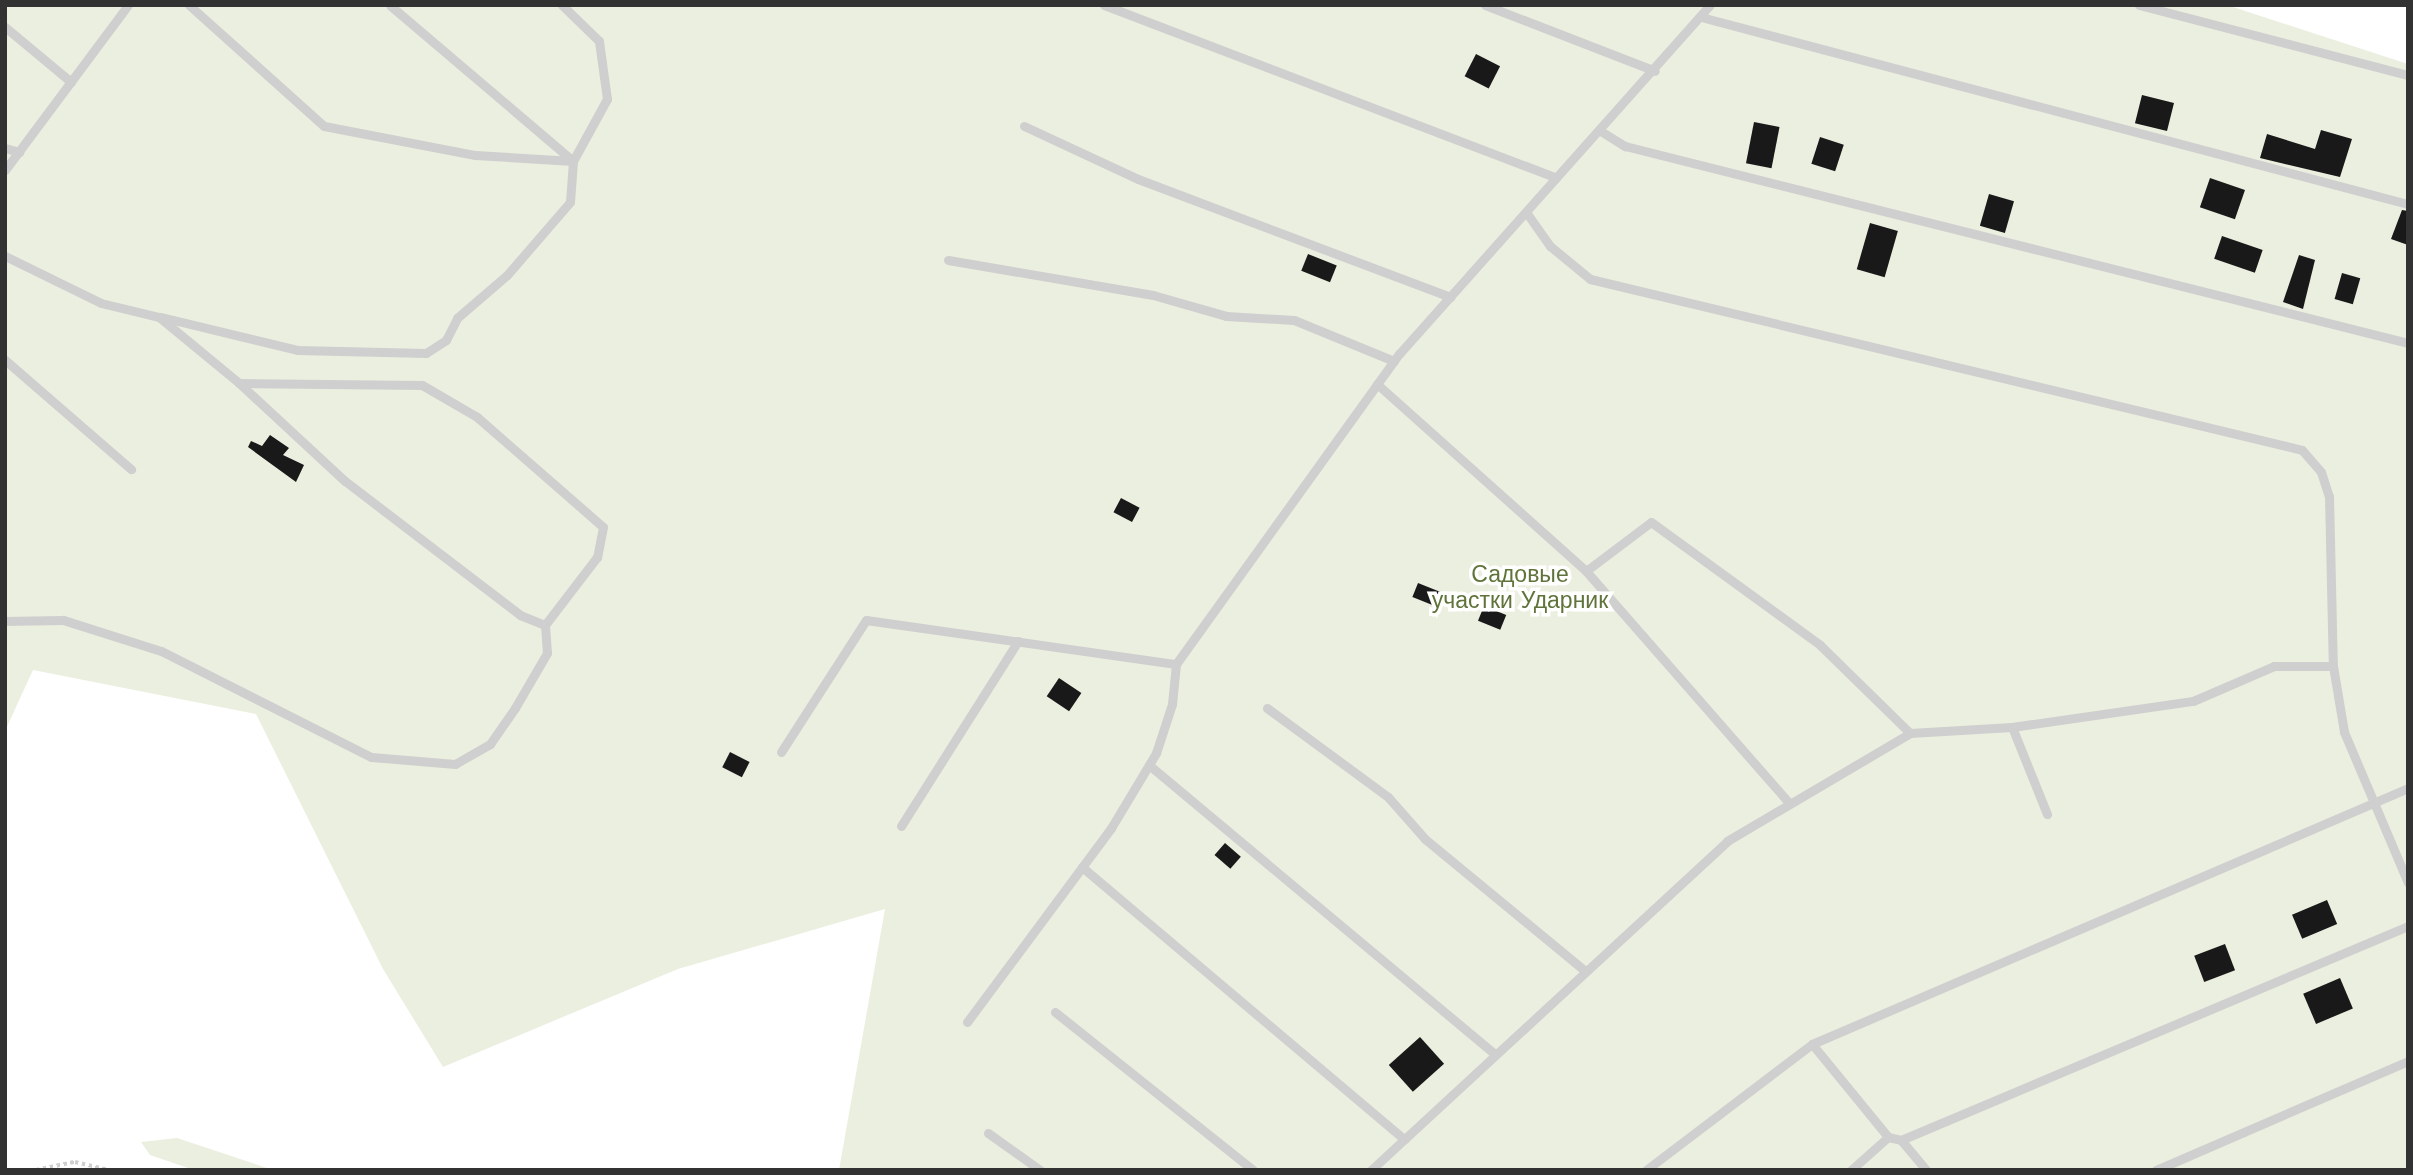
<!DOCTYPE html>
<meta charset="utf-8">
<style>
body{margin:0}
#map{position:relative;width:2413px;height:1175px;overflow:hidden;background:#fff;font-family:"Work Sans",sans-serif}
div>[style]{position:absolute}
.green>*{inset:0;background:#ebefdf}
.building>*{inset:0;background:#191919;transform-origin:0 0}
.path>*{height:3.5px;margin-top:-1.75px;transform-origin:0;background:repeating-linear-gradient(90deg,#cfcfcf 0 3.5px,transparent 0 7px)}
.lane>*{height:9px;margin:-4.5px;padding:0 4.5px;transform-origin:4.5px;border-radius:4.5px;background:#cfcfcf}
span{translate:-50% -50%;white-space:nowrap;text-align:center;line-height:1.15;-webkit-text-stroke:7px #fff;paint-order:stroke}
.park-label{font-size:23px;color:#5f733a}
.frame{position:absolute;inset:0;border:7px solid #323232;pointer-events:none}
</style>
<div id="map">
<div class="green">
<i style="clip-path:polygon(5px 5px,2227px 5px,2408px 64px,2408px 1170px,839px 1170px,885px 909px,678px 969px,443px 1067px,383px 969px,256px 714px,33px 670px,5px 731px)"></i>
<i style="clip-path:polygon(177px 1138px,273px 1170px,194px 1170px,150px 1155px,141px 1142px)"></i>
</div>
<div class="building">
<i style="left:1476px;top:54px;width:27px;height:25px;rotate:27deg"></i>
<i style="left:2142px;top:95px;width:33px;height:29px;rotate:14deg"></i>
<i style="left:1754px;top:122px;width:26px;height:42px;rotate:11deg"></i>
<i style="clip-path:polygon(2321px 130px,2352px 139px,2340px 177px,2260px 158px,2267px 134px,2315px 149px)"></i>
<i style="left:1820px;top:137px;width:25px;height:28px;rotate:18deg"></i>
<i style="left:2210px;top:178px;width:37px;height:31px;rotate:19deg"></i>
<i style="left:1989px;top:194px;width:26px;height:33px;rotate:16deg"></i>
<i style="clip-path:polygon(2402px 210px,2408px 211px,2408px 245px,2391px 239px)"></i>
<i style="left:1870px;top:223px;width:29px;height:48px;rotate:16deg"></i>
<i style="left:2222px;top:236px;width:43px;height:24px;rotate:19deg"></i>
<i style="left:1308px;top:254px;width:31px;height:18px;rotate:22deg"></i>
<i style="clip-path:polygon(2299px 255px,2315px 260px,2303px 309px,2283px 302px)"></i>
<i style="left:2342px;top:273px;width:19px;height:27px;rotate:16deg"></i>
<i style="clip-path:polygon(270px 435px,289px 448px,283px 455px,304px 465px,296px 482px,248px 447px,251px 441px,262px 446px)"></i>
<i style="left:1121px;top:498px;width:21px;height:16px;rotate:28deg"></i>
<i style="left:1418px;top:583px;width:27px;height:15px;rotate:22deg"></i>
<i style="left:1484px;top:606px;width:24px;height:16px;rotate:22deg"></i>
<i style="left:1059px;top:678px;width:27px;height:22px;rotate:34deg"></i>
<i style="left:730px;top:752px;width:22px;height:17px;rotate:27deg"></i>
<i style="left:1225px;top:843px;width:21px;height:16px;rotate:41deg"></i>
<i style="left:2327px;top:900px;width:26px;height:38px;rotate:67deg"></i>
<i style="left:2225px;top:944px;width:28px;height:33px;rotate:69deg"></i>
<i style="left:2340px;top:978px;width:33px;height:40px;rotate:67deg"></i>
<i style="left:1420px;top:1037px;width:36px;height:42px;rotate:48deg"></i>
</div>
<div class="path">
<i style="left:36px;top:1170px;width:40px;rotate:-12deg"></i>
<i style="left:75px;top:1162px;width:35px;rotate:13deg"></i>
</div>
<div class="lane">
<i style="left:189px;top:5px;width:181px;rotate:41.9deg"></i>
<i style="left:324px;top:126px;width:154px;rotate:10.9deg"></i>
<i style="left:475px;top:155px;width:98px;rotate:3.5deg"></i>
<i style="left:573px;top:161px;width:240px;rotate:-139.6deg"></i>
<i style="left:1104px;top:5px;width:484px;rotate:20.9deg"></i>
<i style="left:1485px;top:5px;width:182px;rotate:21.2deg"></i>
<i style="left:2139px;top:5px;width:278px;rotate:14.6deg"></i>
<i style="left:1701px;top:17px;width:731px;rotate:14.82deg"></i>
<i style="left:5px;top:27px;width:86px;rotate:39.8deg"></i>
<i style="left:1024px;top:126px;width:126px;rotate:24.9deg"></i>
<i style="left:1138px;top:179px;width:334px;rotate:20.7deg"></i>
<i style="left:1599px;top:130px;width:31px;rotate:32deg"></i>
<i style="left:1625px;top:146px;width:807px;rotate:14.12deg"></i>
<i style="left:5px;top:148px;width:15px;rotate:16deg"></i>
<i style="left:5px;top:170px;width:206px;rotate:-53.3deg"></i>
<i style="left:1526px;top:212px;width:42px;rotate:54.8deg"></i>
<i style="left:1550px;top:246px;width:52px;rotate:39.5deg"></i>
<i style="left:1590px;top:279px;width:732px;rotate:13.5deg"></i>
<i style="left:2302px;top:450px;width:29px;rotate:49deg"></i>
<i style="left:2321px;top:472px;width:25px;rotate:72deg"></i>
<i style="left:2329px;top:496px;width:170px;rotate:88.7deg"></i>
<i style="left:2333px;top:666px;width:67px;rotate:80.5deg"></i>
<i style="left:2344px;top:732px;width:164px;rotate:67deg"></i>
<i style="left:5px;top:256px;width:107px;rotate:26.1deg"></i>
<i style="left:101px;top:303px;width:60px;rotate:13.6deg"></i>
<i style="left:159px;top:317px;width:104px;rotate:39.5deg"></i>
<i style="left:239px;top:383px;width:183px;rotate:0.6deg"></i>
<i style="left:422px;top:385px;width:64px;rotate:30.2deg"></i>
<i style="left:477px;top:417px;width:167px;rotate:41.1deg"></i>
<i style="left:603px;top:527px;width:31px;rotate:101deg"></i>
<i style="left:597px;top:557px;width:86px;rotate:127.4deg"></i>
<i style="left:545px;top:625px;width:28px;rotate:86deg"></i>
<i style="left:547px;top:653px;width:64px;rotate:120.2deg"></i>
<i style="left:515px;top:708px;width:44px;rotate:124.8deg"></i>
<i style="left:490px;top:744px;width:40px;rotate:150.3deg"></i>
<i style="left:455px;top:764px;width:84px;rotate:-175.2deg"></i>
<i style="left:371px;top:757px;width:235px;rotate:-153.2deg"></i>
<i style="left:161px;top:651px;width:103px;rotate:-162.4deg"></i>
<i style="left:63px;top:620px;width:58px;rotate:179deg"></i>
<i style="left:948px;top:260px;width:208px;rotate:9.7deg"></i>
<i style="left:1153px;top:295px;width:76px;rotate:16deg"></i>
<i style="left:1226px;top:316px;width:68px;rotate:3.4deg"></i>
<i style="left:1294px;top:320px;width:108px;rotate:22.3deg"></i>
<i style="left:161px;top:317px;width:140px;rotate:13.6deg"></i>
<i style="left:297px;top:350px;width:129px;rotate:1.3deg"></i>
<i style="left:426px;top:353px;width:24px;rotate:-33deg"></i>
<i style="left:446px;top:340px;width:25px;rotate:-63deg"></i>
<i style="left:457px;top:318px;width:66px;rotate:-40.7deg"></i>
<i style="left:507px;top:275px;width:96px;rotate:-49.2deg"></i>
<i style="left:570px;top:202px;width:41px;rotate:-85.8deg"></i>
<i style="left:573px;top:161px;width:71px;rotate:-61.3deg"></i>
<i style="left:607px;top:99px;width:59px;rotate:-97.9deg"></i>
<i style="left:599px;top:41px;width:52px;rotate:-135.8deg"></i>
<i style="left:5px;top:360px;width:167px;rotate:40.9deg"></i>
<i style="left:239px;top:383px;width:144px;rotate:42.8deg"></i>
<i style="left:345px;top:481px;width:220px;rotate:37.4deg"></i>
<i style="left:520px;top:615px;width:27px;rotate:22deg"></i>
<i style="left:1377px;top:384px;width:280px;rotate:41.8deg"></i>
<i style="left:1586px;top:571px;width:307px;rotate:48.8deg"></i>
<i style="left:1586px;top:571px;width:81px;rotate:-37deg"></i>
<i style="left:1651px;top:522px;width:209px;rotate:36deg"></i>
<i style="left:1820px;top:645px;width:126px;rotate:44.4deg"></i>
<i style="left:1267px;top:708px;width:150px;rotate:36.3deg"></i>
<i style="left:1388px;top:797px;width:56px;rotate:48.6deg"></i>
<i style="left:1425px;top:839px;width:206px;rotate:39.5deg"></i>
<i style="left:2012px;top:727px;width:94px;rotate:68.1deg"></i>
<i style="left:781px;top:752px;width:157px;rotate:-57.2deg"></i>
<i style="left:866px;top:620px;width:313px;rotate:8.1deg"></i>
<i style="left:1176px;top:664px;width:382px;rotate:-54.3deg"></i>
<i style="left:1399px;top:354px;width:467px;rotate:-48.3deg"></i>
<i style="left:1149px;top:765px;width:451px;rotate:39.9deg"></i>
<i style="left:901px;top:826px;width:219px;rotate:-57.7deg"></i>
<i style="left:1082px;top:867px;width:422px;rotate:40.2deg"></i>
<i style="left:1055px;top:1012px;width:253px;rotate:38.6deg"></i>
<i style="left:967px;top:1022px;width:242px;rotate:-53.4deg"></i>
<i style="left:1111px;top:828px;width:87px;rotate:-59deg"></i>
<i style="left:1156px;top:753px;width:52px;rotate:-71.9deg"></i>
<i style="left:1172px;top:704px;width:40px;rotate:-84.3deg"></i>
<i style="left:1812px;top:1044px;width:120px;rotate:50.7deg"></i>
<i style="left:1888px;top:1137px;width:13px;rotate:13deg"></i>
<i style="left:1901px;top:1140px;width:39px;rotate:50deg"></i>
<i style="left:988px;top:1133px;width:64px;rotate:35.4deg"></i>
<i style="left:1901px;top:1140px;width:550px;rotate:-22.88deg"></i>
<i style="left:1371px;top:1170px;width:485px;rotate:-42.7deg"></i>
<i style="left:1727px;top:841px;width:212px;rotate:-30.5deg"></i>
<i style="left:1910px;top:733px;width:102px;rotate:-3.4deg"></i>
<i style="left:2012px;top:727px;width:183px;rotate:-8.2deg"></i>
<i style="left:2193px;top:701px;width:88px;rotate:-23.4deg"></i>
<i style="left:2274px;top:666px;width:59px"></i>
<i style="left:1646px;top:1170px;width:208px;rotate:-37.2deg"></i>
<i style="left:1812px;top:1044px;width:649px;rotate:-23.24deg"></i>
<i style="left:1851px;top:1170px;width:50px;rotate:-41.7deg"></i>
<i style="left:2156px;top:1170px;width:275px;rotate:-23.4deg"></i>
</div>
<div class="park-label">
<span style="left:1520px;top:588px">Садовые<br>участки Ударник</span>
</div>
<div class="frame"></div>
</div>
